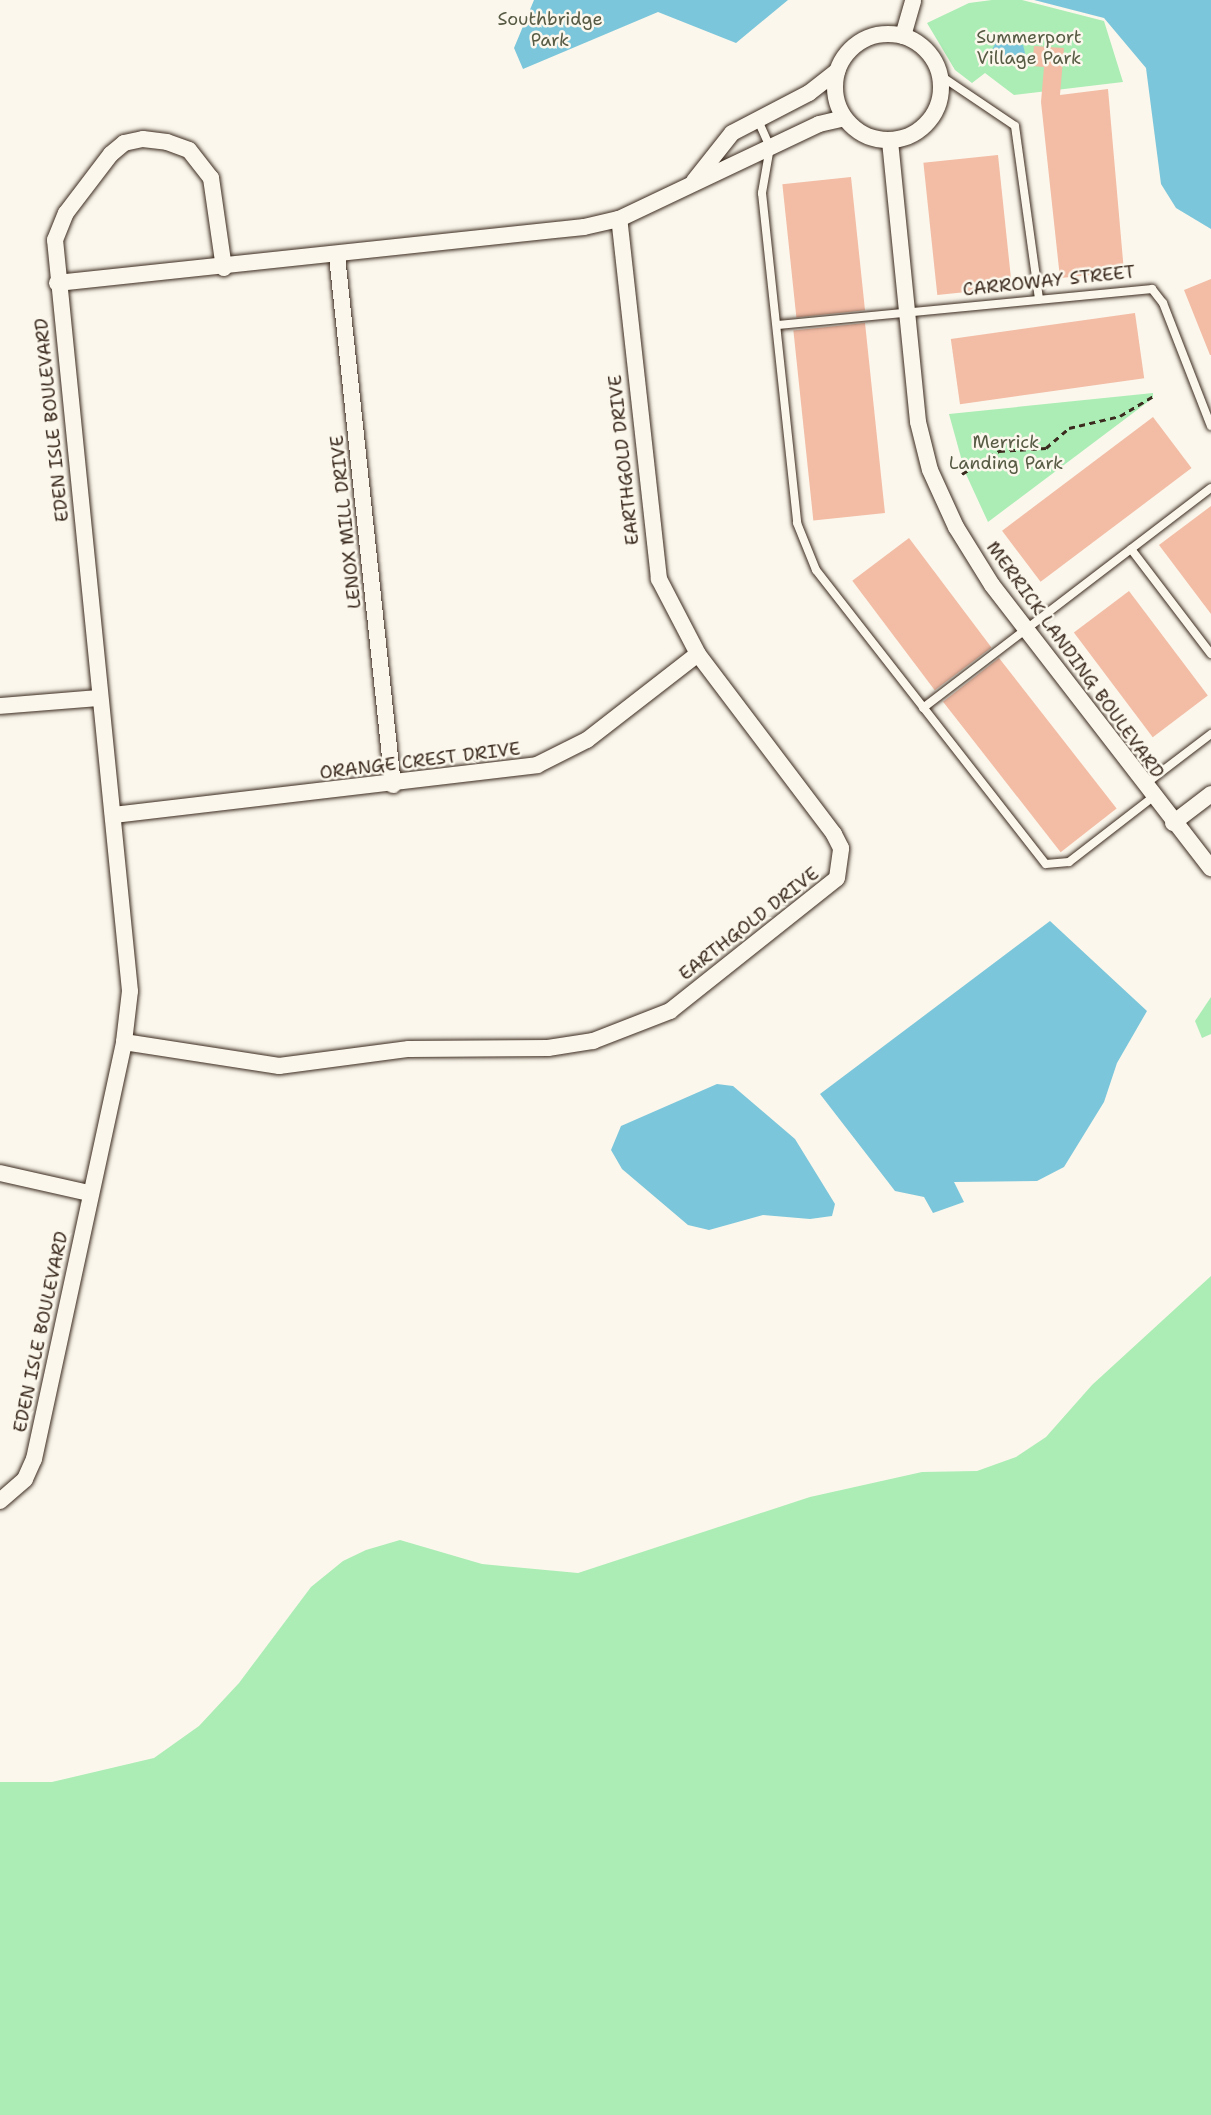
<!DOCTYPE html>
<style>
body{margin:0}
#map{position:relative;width:1211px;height:2115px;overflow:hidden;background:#fbf7ec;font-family:"Shantell Sans",sans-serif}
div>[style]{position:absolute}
.green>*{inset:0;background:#abedb5}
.water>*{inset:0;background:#7bc6db}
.building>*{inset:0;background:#f2bca5;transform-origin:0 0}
.path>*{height:3px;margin-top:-1.5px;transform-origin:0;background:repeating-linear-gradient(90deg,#3b2a1e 0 6px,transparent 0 10.5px)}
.roads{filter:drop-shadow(0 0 2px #3b2a1e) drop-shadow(0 0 2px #3b2a1e)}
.lane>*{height:8px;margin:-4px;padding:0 4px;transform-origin:4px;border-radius:4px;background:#fbf7ec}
.street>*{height:16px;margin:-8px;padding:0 8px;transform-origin:8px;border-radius:8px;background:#fbf7ec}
.street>.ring{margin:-8px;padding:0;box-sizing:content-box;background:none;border:16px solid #fbf7ec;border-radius:50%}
span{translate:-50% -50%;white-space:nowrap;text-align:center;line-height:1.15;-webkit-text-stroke:5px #fbf7ec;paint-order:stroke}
.park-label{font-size:18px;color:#575b44}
.street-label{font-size:18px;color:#3b2a1e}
</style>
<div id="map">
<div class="green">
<i style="clip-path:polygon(992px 0,1022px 0,1104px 21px,1123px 82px,1014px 95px,985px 73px,972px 83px,955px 70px,927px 23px,969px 3px)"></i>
<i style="clip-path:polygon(1153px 393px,1153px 398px,988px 522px,965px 472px,949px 414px)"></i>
<i style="clip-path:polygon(1211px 997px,1211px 1034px,1202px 1038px,1195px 1021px)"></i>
<i style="clip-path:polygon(1211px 1276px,1211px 2115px,0 2115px,0 1782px,52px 1782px,154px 1758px,199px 1726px,239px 1683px,311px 1587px,343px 1561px,366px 1550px,400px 1540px,482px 1564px,578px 1573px,810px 1497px,922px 1472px,977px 1471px,1016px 1457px,1046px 1437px,1092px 1385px)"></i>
</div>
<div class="water">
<i style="clip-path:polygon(534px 0,788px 0,736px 43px,658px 12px,523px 69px,514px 48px)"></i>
<i style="clip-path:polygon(1034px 0,1211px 0,1211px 229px,1176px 208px,1161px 184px,1146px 68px,1104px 18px)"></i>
<i style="clip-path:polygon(996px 42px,1023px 45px,1026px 57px,1020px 63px,994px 60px,991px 52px)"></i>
<i style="clip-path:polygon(1050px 921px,1147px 1011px,1117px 1063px,1104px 1102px,1064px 1167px,1037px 1181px,954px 1182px,964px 1202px,933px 1213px,924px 1197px,895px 1191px,820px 1094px)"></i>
<i style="clip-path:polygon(717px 1084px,733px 1086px,795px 1139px,835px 1204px,832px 1216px,810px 1219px,763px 1215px,709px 1230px,688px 1225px,622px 1169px,611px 1150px,621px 1126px)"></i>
</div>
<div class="building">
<i style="clip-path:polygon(1034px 46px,1064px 48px,1060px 95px,1108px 89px,1124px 272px,1060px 278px,1041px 102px,1044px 67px,1032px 66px)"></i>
<i style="left:998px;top:155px;width:133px;height:75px;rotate:84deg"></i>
<i style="left:851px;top:177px;width:134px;height:69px;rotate:84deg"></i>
<i style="clip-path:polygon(1211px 279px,1211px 355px,1210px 355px,1184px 290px)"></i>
<i style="left:1135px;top:313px;width:66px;height:186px;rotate:82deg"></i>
<i style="left:865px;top:323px;width:191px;height:72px;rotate:84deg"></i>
<i style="left:1153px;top:417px;width:64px;height:189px;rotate:53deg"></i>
<i style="clip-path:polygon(1211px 506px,1211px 614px,1159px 545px)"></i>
<i style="left:909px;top:538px;width:137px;height:71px;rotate:53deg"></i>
<i style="left:1129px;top:591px;width:131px;height:69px;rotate:53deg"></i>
<i style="left:999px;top:658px;width:191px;height:71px;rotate:52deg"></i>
</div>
<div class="path">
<i style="left:962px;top:474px;width:44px;rotate:-31.9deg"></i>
<i style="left:999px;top:451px;width:47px;rotate:-3.7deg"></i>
<i style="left:1046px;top:448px;width:30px;rotate:-41deg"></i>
<i style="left:1069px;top:428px;width:52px;rotate:-13.2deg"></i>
<i style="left:1120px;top:416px;width:39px;rotate:-31deg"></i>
</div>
<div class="roads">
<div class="lane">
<i style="left:941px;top:76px;width:89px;rotate:34deg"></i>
<i style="left:1015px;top:126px;width:175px;rotate:82.1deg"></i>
<i style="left:757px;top:118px;width:32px;rotate:66deg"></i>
<i style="left:770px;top:147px;width:47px;rotate:99.9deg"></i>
<i style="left:762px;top:193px;width:332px;rotate:83.9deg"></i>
<i style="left:797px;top:523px;width:51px;rotate:68deg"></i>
<i style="left:816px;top:570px;width:373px;rotate:52deg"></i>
<i style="left:1046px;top:864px;width:23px;rotate:-5deg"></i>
<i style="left:1069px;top:862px;width:106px;rotate:-37.7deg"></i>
<i style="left:778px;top:325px;width:376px;rotate:-5.5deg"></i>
<i style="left:1152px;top:289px;width:18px;rotate:52deg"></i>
<i style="left:1163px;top:303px;width:132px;rotate:68.7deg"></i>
<i style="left:1131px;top:549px;width:132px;rotate:52.7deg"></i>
<i style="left:923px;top:708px;width:362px;rotate:-37.4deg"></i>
<i style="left:1144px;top:785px;width:84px;rotate:-37.3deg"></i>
</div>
<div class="street">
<i class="ring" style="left:835px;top:34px;width:90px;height:90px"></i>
<i style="left:903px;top:36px;width:37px;rotate:-74deg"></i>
<i style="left:890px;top:141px;width:282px;rotate:84.3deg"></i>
<i style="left:918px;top:422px;width:49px;rotate:76deg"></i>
<i style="left:930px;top:470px;width:63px;rotate:65.5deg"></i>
<i style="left:956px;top:527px;width:68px;rotate:58.2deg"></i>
<i style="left:992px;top:585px;width:358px;rotate:52.3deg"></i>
<i style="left:694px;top:181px;width:61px;rotate:-51.6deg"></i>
<i style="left:732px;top:133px;width:87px;rotate:-27.5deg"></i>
<i style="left:809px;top:93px;width:36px;rotate:-38deg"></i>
<i style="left:337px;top:256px;width:532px;rotate:83.96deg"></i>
<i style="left:57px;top:283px;width:530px;rotate:-6.07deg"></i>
<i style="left:584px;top:227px;width:36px;rotate:-13deg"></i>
<i style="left:619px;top:219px;width:221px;rotate:-25.4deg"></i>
<i style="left:819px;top:124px;width:26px;rotate:-13deg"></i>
<i style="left:0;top:706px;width:100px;rotate:-4.6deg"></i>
<i style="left:113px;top:815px;width:427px;rotate:-6.7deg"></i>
<i style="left:537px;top:765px;width:56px;rotate:-26.6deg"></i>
<i style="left:587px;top:740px;width:140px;rotate:-37.8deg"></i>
<i style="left:1173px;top:823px;width:48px;rotate:-37.3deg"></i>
<i style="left:124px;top:1042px;width:157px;rotate:8.8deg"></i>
<i style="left:279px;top:1066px;width:131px;rotate:-7.5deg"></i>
<i style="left:409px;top:1049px;width:139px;rotate:-0.4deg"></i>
<i style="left:548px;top:1048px;width:46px;rotate:-8.8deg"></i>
<i style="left:593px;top:1041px;width:83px;rotate:-21.3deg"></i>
<i style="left:670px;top:1011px;width:213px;rotate:-38.5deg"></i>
<i style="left:837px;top:878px;width:30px;rotate:-82deg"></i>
<i style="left:841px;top:848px;width:16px;rotate:-117deg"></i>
<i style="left:834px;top:834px;width:226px;rotate:-127.1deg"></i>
<i style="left:698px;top:654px;width:85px;rotate:-117.5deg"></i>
<i style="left:659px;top:579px;width:362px;rotate:-96.3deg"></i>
<i style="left:0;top:1173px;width:91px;rotate:12.7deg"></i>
<i style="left:0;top:1501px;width:33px;rotate:-41deg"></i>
<i style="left:25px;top:1479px;width:22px;rotate:-66deg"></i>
<i style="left:34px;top:1459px;width:427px;rotate:-77.8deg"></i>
<i style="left:124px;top:1042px;width:51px;rotate:-83.3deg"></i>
<i style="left:130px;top:991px;width:755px;rotate:-95.7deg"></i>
<i style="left:55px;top:240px;width:29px;rotate:-68deg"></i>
<i style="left:66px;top:213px;width:74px;rotate:-52.7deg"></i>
<i style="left:111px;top:154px;width:17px;rotate:-40deg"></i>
<i style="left:124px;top:143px;width:19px;rotate:-12deg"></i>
<i style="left:143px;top:139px;width:24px;rotate:7deg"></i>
<i style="left:167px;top:142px;width:23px;rotate:20deg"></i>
<i style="left:189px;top:150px;width:36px;rotate:52deg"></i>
<i style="left:211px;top:178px;width:91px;rotate:81.8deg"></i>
</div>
</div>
<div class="park-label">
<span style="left:550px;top:30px">Southbridge<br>Park</span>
<span style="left:1029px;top:48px">Summerport<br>Village Park</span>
<span style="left:1006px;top:453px">Merrick<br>Landing Park</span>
</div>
<div class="street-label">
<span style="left:1049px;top:281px;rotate:-6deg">CARROWAY STREET</span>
<span style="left:52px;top:420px;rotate:-96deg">EDEN ISLE BOULEVARD</span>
<span style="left:624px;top:460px;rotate:-96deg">EARTHGOLD DRIVE</span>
<span style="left:346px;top:522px;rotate:-96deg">LENOX MILL DRIVE</span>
<span style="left:1075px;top:660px;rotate:54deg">MERRICK LANDING BOULEVARD</span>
<span style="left:420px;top:761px;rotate:-7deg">ORANGE CREST DRIVE</span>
<span style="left:749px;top:924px;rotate:-38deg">EARTHGOLD DRIVE</span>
<span style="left:41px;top:1332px;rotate:-78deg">EDEN ISLE BOULEVARD</span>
</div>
</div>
